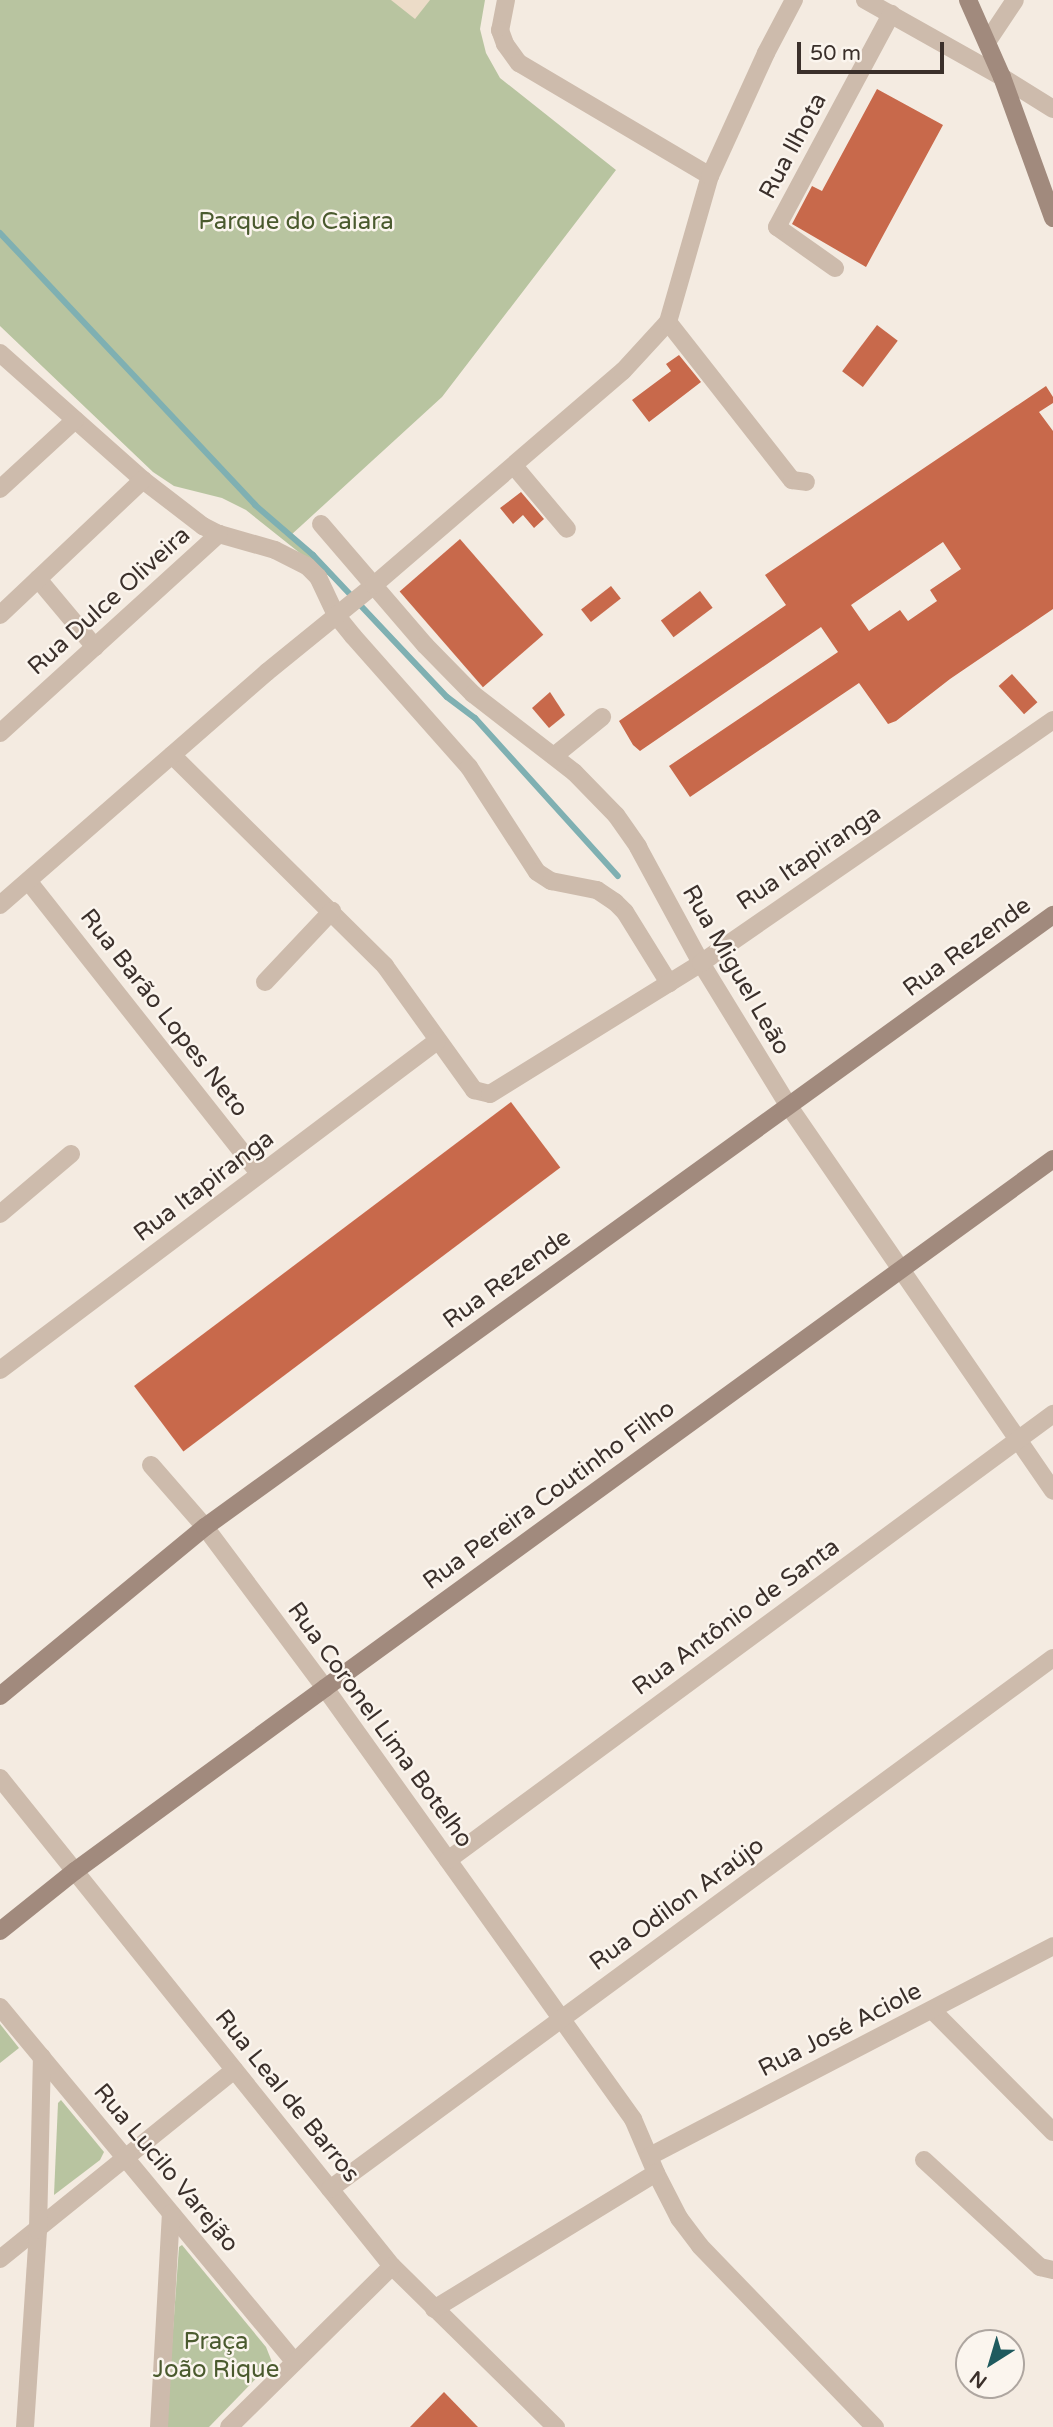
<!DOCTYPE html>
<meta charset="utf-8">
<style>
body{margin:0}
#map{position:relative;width:1053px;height:2427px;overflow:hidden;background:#f4ebe1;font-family:"Varela Round",sans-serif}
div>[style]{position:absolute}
.green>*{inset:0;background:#b8c4a0}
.plaza>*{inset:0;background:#ecdcc8}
.stream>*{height:6px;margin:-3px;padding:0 3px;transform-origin:3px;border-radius:3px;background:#7fb0b2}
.building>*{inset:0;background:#c8694b;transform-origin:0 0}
.street>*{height:18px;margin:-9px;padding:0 9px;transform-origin:9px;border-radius:9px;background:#cdbbac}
.secondary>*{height:18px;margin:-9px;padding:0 9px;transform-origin:9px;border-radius:9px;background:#a18a7d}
span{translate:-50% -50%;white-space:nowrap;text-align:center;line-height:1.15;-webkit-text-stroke:5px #fbf5ee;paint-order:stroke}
.street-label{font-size:24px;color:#3b302b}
.park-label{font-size:24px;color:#4a5a2e}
.north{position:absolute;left:955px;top:2329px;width:70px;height:70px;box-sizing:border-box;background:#fbf5ee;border:2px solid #aea6a0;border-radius:50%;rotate:217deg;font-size:19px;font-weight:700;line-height:28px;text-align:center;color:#3b302b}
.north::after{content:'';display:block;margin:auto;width:24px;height:32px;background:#1f5a5e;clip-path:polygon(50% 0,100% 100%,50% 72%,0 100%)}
.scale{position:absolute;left:797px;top:42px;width:147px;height:32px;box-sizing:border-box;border:4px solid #3b302b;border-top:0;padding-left:9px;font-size:21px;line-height:24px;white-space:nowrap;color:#3b302b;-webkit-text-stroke:5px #fbf5ee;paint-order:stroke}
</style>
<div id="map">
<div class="green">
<i style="clip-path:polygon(0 0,485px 0,480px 29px,486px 53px,500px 78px,616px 170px,442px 397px,291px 535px,340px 585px,246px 510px,222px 498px,174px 486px,153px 472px,0 326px)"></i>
<i style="clip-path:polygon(0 2024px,19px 2048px,0 2063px)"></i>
<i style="clip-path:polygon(61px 2100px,104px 2152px,100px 2160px,54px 2195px,58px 2103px)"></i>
<i style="clip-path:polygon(182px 2245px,266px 2347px,272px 2362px,209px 2427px,166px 2427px,179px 2247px)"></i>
</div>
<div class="plaza">
<i style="clip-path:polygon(391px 0,430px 0,415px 19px)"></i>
</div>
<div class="stream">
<i style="left:0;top:233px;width:373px;rotate:46.8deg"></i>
<i style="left:255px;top:505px;width:77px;rotate:40.8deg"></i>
<i style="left:313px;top:555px;width:195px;rotate:46.7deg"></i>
<i style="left:447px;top:697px;width:35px;rotate:37deg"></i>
<i style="left:475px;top:718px;width:213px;rotate:47.9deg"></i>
</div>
<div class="building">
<i style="clip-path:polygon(877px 89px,943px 125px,866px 267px,792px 224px,812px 186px,822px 191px)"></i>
<i style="left:877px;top:325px;width:26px;height:58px;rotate:37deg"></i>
<i style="clip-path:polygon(679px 355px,701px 382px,649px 422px,632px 400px,671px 371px,666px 364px)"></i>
<i style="clip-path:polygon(evenodd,1046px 386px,1053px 397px,1053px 403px,1039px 412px,1053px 431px,1053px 609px,950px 679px,896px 721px,888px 724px,859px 683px,690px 797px,669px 766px,838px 652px,821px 627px,640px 751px,633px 745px,619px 721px,786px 605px,765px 575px,1046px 386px,943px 542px,961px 569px,930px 590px,937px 601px,908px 621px,900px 610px,869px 631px,851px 605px,943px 542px)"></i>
<i style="clip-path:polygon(521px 492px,544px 519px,534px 528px,523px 515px,513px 524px,500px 508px)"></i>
<i style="left:460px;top:539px;width:127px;height:80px;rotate:49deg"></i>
<i style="left:611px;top:586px;width:16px;height:38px;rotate:52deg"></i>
<i style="left:700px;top:591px;width:21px;height:49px;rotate:53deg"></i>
<i style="left:1012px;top:674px;width:38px;height:18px;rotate:48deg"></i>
<i style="clip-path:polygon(550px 692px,565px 715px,549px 728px,532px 708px)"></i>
<i style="left:511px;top:1102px;width:82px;height:472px;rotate:53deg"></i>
<i style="clip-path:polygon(444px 2392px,478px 2427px,410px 2427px)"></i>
</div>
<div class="street">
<i style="left:506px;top:0;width:31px;rotate:101deg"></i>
<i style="left:500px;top:30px;width:15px;rotate:70deg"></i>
<i style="left:505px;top:44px;width:24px;rotate:54deg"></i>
<i style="left:519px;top:63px;width:222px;rotate:30.6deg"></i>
<i style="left:865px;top:0;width:157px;rotate:29.3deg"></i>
<i style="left:1002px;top:77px;width:60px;rotate:32.1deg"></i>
<i style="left:987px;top:42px;width:50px;rotate:-56.3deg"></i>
<i style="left:835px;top:268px;width:71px;rotate:-144.7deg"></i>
<i style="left:777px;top:227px;width:242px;rotate:-61.8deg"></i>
<i style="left:668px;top:322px;width:201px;rotate:51.9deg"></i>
<i style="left:792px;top:480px;width:14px;rotate:8deg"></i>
<i style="left:0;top:353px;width:191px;rotate:41.6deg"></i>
<i style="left:143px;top:480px;width:76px;rotate:37.5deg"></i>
<i style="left:203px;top:526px;width:18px;rotate:27deg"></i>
<i style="left:219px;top:534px;width:58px;rotate:15.9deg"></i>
<i style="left:275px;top:550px;width:36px;rotate:27deg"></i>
<i style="left:307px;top:566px;width:16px;rotate:45deg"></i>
<i style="left:318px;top:577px;width:42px;rotate:64.7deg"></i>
<i style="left:336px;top:615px;width:27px;rotate:51deg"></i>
<i style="left:353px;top:636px;width:175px;rotate:48.5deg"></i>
<i style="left:469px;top:767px;width:125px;rotate:57.1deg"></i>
<i style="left:537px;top:872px;width:17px;rotate:33deg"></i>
<i style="left:551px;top:881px;width:47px;rotate:11.1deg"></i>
<i style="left:597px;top:890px;width:22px;rotate:34deg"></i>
<i style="left:615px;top:902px;width:14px;rotate:45deg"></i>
<i style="left:625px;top:912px;width:84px;rotate:58.2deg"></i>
<i style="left:514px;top:466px;width:82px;rotate:49.9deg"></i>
<i style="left:0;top:489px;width:102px;rotate:-42.6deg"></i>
<i style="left:321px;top:524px;width:160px;rotate:49.3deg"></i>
<i style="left:425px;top:645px;width:69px;rotate:45.6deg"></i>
<i style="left:473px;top:694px;width:128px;rotate:37.7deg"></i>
<i style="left:574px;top:772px;width:60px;rotate:45.7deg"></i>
<i style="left:616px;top:815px;width:39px;rotate:55deg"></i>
<i style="left:638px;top:847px;width:132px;rotate:61.5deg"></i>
<i style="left:701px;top:963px;width:167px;rotate:58.5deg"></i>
<i style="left:788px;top:1105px;width:468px;rotate:55.5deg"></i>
<i style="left:38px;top:579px;width:89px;rotate:50deg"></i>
<i style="left:0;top:615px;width:197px;rotate:-43.4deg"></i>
<i style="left:0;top:733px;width:296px;rotate:-42.3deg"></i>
<i style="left:172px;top:755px;width:300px;rotate:44.7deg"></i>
<i style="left:385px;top:966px;width:153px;rotate:54.3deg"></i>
<i style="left:474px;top:1090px;width:16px;rotate:14deg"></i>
<i style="left:490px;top:1094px;width:248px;rotate:-31.8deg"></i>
<i style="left:701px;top:963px;width:428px;rotate:-34.6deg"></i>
<i style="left:554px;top:756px;width:62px;rotate:-39.1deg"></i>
<i style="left:29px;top:882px;width:372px;rotate:51.7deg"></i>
<i style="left:0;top:905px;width:354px;rotate:-41.1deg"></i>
<i style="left:267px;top:672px;width:138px;rotate:-39.1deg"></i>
<i style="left:374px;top:585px;width:328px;rotate:-40.7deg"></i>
<i style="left:623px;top:371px;width:67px;rotate:-47.4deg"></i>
<i style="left:668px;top:322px;width:152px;rotate:-74deg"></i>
<i style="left:710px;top:176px;width:135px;rotate:-65.5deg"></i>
<i style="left:766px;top:53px;width:60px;rotate:-62.2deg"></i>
<i style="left:265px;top:982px;width:98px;rotate:-46.7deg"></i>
<i style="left:0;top:1214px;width:93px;rotate:-40.2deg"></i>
<i style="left:0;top:1370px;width:547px;rotate:-36.97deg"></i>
<i style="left:151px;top:1465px;width:82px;rotate:48.9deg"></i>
<i style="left:205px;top:1527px;width:201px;rotate:53.3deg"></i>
<i style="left:325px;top:1688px;width:530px;rotate:54.45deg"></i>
<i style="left:633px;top:2119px;width:59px;rotate:66.9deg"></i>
<i style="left:656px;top:2173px;width:51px;rotate:62.9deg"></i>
<i style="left:679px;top:2218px;width:35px;rotate:53deg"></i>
<i style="left:700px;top:2246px;width:252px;rotate:46deg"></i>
<i style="left:0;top:1778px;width:626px;rotate:51.23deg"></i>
<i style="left:392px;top:2266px;width:230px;rotate:44.5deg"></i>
<i style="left:448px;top:1860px;width:752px;rotate:-36.4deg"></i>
<i style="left:0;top:2007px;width:460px;rotate:50.3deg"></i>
<i style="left:932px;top:2010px;width:172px;rotate:45.2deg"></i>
<i style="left:650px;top:2156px;width:454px;rotate:-27.5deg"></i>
<i style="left:924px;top:2160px;width:158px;rotate:42.7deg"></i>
<i style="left:1040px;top:2267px;width:13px;rotate:13deg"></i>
<i style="left:330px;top:2189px;width:897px;rotate:-36.3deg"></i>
<i style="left:0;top:2259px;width:301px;rotate:-38.9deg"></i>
<i style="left:434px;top:2309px;width:260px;rotate:-31.5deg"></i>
<i style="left:25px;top:2427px;width:197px;rotate:-86.2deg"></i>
<i style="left:38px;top:2230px;width:173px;rotate:-88.7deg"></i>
<i style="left:159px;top:2427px;width:214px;rotate:-86.8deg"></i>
<i style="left:229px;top:2427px;width:229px;rotate:-44.6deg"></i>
</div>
<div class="secondary">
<i style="left:968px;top:0;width:84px;rotate:66.2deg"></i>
<i style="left:1002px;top:77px;width:150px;rotate:70.1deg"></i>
<i style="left:0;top:1696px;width:266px;rotate:-39.5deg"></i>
<i style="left:205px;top:1527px;width:1046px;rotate:-35.82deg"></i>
<i style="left:0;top:1931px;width:96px;rotate:-38.7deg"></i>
<i style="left:75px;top:1871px;width:310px;rotate:-36.2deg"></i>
<i style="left:325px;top:1688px;width:900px;rotate:-36deg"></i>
</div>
<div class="street-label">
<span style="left:793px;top:146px;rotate:-62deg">Rua Ilhota</span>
<span style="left:109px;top:601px;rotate:-42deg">Rua Dulce Oliveira</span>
<span style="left:809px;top:858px;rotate:-34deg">Rua Itapiranga</span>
<span style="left:967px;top:947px;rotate:-36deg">Rua Rezende</span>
<span style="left:736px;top:970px;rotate:60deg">Rua Miguel Leão</span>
<span style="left:164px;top:1013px;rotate:52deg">Rua Barão Lopes Neto</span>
<span style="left:204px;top:1186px;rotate:-37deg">Rua Itapiranga</span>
<span style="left:507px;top:1279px;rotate:-36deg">Rua Rezende</span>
<span style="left:549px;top:1495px;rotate:-36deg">Rua Pereira Coutinho Filho</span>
<span style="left:736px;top:1617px;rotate:-36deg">Rua Antônio de Santa</span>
<span style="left:380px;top:1725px;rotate:54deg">Rua Coronel Lima Botelho</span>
<span style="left:677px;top:1904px;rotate:-36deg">Rua Odilon Araújo</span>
<span style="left:840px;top:2030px;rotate:-27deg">Rua José Aciole</span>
<span style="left:287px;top:2096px;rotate:51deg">Rua Leal de Barros</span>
<span style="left:166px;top:2168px;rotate:50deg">Rua Lucilo Varejão</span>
</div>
<div class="park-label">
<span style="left:296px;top:222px">Parque do Caiara</span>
<span style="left:216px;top:2356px">Praça<br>João Rique</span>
</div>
<div class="north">N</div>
<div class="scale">50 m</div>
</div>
